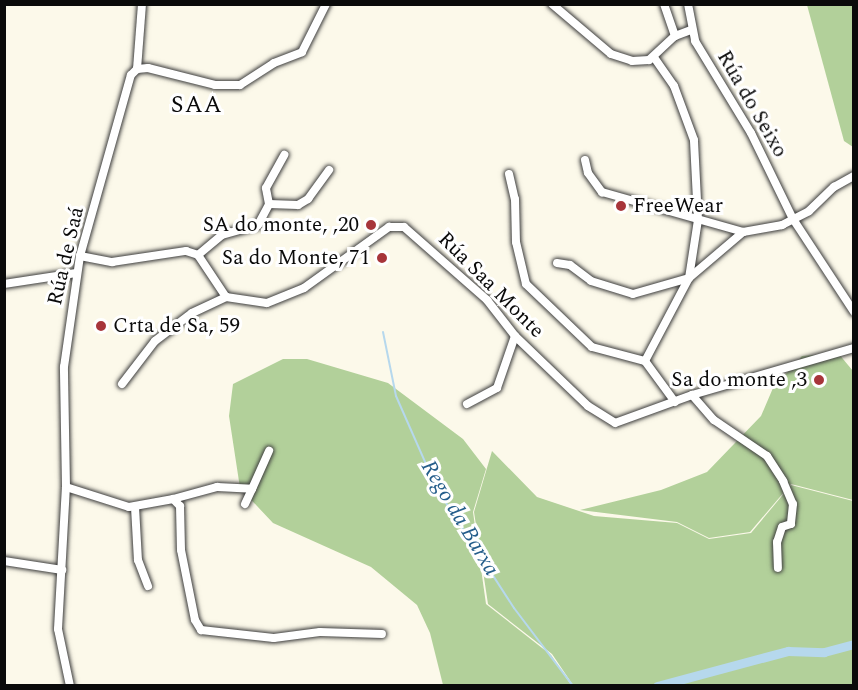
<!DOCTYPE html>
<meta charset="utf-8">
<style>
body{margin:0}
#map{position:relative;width:858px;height:690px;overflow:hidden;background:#fcf9ea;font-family:Spectral,serif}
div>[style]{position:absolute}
.forest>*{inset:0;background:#b2d09a}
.stream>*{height:2px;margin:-1px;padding:0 1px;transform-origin:1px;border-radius:1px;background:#b6d8ed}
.canal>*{height:9px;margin:-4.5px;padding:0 4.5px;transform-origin:4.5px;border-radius:4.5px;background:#b6d8ed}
.roads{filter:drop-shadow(0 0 2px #3d3d3d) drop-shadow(0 0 2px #3d3d3d)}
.street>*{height:8px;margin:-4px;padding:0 4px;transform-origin:4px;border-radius:4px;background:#fff}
.dots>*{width:16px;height:16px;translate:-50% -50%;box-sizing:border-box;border:3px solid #fff;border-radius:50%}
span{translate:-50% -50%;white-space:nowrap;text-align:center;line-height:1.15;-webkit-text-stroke:6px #fff;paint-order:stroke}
.street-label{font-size:21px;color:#0a0a0a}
.poi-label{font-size:21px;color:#0a0a0a}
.left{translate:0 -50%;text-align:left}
.right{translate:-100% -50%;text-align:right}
.water-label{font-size:22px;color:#255e8b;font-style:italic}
.quarter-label{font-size:24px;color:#0a0a0a;letter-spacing:1.5px}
.frame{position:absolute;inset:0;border:6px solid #0a0a0a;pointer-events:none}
</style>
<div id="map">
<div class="forest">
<i style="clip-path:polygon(807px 5px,853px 5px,853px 147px,844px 141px)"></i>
<i style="clip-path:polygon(838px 353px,853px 371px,853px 500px,791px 484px,750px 532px,709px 538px,677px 522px,580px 510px,661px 490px,707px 472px,761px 416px,773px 388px,802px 356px)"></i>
<i style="clip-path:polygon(283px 359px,307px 359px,388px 383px,463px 439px,486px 469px,473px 512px,486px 604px,551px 655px,571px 685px,443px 685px,430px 633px,417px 605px,371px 567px,273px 523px,240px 488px,229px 416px,233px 384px)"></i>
<i style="clip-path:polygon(492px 451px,537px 497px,594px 516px,677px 523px,709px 539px,751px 533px,791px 485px,853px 501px,853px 685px,573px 685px,552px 654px,488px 604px,474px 512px)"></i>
</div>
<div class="stream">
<i style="left:383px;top:332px;width:65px;rotate:78.5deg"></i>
<i style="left:396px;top:396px;width:102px;rotate:66.2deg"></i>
<i style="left:437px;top:489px;width:142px;rotate:57.1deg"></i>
<i style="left:514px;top:608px;width:98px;rotate:52.9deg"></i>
</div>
<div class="canal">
<i style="left:657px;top:686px;width:136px;rotate:-15deg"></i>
<i style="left:788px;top:651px;width:36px;rotate:2deg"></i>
<i style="left:824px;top:652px;width:31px;rotate:-15deg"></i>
</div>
<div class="roads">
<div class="street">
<i style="left:552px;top:4px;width:77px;rotate:40.3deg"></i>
<i style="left:611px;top:54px;width:22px;rotate:18deg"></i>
<i style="left:632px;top:61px;width:17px;rotate:-3deg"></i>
<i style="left:649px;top:60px;width:35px;rotate:-43deg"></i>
<i style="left:675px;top:36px;width:17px;rotate:-21deg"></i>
<i style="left:664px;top:4px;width:34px;rotate:71deg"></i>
<i style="left:688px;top:4px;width:38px;rotate:79deg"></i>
<i style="left:695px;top:41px;width:108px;rotate:58.7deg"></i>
<i style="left:751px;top:133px;width:96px;rotate:64deg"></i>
<i style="left:793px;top:219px;width:111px;rotate:56.7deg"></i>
<i style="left:137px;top:69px;width:65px;rotate:-85.6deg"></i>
<i style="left:585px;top:160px;width:13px;rotate:77deg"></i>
<i style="left:588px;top:173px;width:24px;rotate:54deg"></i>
<i style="left:602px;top:192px;width:147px;rotate:15.8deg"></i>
<i style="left:509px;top:174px;width:26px;rotate:77deg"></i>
<i style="left:515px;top:199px;width:43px;rotate:88.7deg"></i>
<i style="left:516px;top:242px;width:43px;rotate:76.6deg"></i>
<i style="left:526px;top:284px;width:91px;rotate:43.7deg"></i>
<i style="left:592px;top:347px;width:55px;rotate:14.8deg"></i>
<i style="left:269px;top:204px;width:16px;rotate:-101deg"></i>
<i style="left:266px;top:188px;width:38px;rotate:-61deg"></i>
<i style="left:198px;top:255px;width:31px;rotate:-40deg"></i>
<i style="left:222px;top:235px;width:37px;rotate:-16deg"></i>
<i style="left:258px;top:225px;width:24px;rotate:-62deg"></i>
<i style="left:269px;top:204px;width:29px;rotate:2deg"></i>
<i style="left:298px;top:205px;width:12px;rotate:-31deg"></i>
<i style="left:308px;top:199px;width:36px;rotate:-54deg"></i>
<i style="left:80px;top:256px;width:33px;rotate:11deg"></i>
<i style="left:112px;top:262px;width:75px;rotate:-8.5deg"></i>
<i style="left:186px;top:251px;width:13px;rotate:18deg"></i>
<i style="left:198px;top:255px;width:50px;rotate:56.3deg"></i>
<i style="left:226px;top:297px;width:41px;rotate:8.3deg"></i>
<i style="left:267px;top:303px;width:40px;rotate:-22deg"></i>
<i style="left:304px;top:288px;width:105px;rotate:-35.7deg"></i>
<i style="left:389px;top:227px;width:15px"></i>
<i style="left:404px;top:227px;width:111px;rotate:41.3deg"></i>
<i style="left:487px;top:300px;width:46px;rotate:52.1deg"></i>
<i style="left:515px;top:336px;width:101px;rotate:43.8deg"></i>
<i style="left:588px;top:406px;width:32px;rotate:32deg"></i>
<i style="left:615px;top:423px;width:82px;rotate:-20deg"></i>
<i style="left:692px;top:395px;width:169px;rotate:-16.2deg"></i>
<i style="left:557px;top:263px;width:13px;rotate:9deg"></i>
<i style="left:570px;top:265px;width:26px;rotate:37deg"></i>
<i style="left:591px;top:281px;width:44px;rotate:17.2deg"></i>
<i style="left:633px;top:294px;width:58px;rotate:-15.9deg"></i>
<i style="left:689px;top:278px;width:59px;rotate:-81.2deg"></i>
<i style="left:698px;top:220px;width:80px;rotate:-92.9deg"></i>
<i style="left:694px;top:140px;width:58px;rotate:-110.3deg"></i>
<i style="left:674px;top:86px;width:35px;rotate:-125deg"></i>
<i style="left:4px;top:284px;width:73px;rotate:-8.7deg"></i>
<i style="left:122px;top:384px;width:54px;rotate:-52.5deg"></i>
<i style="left:155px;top:341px;width:46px;rotate:-37.1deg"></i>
<i style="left:192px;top:313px;width:38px;rotate:-25deg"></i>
<i style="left:692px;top:395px;width:33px;rotate:49deg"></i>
<i style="left:714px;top:420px;width:64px;rotate:34.2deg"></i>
<i style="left:767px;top:456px;width:30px;rotate:57deg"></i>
<i style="left:783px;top:481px;width:25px;rotate:67deg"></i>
<i style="left:793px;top:504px;width:20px;rotate:96deg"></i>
<i style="left:791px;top:524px;width:9px;rotate:162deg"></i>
<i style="left:782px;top:527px;width:16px;rotate:108deg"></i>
<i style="left:777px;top:542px;width:26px;rotate:88deg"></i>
<i style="left:675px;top:402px;width:51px;rotate:-126.2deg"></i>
<i style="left:645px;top:361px;width:94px;rotate:-62.1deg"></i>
<i style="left:689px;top:278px;width:71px;rotate:-40.4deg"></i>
<i style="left:743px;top:232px;width:40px;rotate:-10deg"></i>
<i style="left:782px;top:225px;width:30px;rotate:-27deg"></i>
<i style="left:809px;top:211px;width:35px;rotate:-44deg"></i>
<i style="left:834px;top:187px;width:23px;rotate:-29deg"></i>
<i style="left:467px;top:404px;width:34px;rotate:-28deg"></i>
<i style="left:497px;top:388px;width:55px;rotate:-70.9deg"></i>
<i style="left:66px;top:487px;width:66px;rotate:17.6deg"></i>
<i style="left:129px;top:507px;width:45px;rotate:-10.3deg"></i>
<i style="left:173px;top:499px;width:10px;rotate:45deg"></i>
<i style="left:180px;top:506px;width:44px;rotate:88.7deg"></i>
<i style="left:181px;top:550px;width:71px;rotate:78.7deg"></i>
<i style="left:195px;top:620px;width:12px;rotate:59deg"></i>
<i style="left:201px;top:630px;width:73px;rotate:6.3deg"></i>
<i style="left:274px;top:638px;width:46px;rotate:-7.4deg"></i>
<i style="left:320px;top:632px;width:62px;rotate:1.8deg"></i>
<i style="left:173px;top:499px;width:46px;rotate:-15.3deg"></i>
<i style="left:217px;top:487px;width:35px;rotate:3deg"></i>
<i style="left:252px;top:489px;width:42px;rotate:-65.9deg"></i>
<i style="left:245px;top:504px;width:17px;rotate:-65deg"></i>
<i style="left:135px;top:507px;width:53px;rotate:86.8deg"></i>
<i style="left:138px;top:560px;width:28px;rotate:69deg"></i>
<i style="left:4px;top:561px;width:59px;rotate:8.8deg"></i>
<i style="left:70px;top:686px;width:58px;rotate:-101.9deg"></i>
<i style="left:58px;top:629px;width:142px;rotate:-86.8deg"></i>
<i style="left:66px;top:487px;width:120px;rotate:-91deg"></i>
<i style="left:64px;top:367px;width:112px;rotate:-81.8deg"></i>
<i style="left:80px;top:256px;width:188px;rotate:-74.3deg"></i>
<i style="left:131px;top:75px;width:8px;rotate:-45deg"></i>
<i style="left:137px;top:69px;width:11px;rotate:-5deg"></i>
<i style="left:148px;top:68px;width:69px;rotate:14.2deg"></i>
<i style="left:215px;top:85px;width:25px"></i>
<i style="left:240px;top:85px;width:40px;rotate:-32.9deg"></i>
<i style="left:274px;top:63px;width:30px;rotate:-21deg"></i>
<i style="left:302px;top:52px;width:54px;rotate:-63.4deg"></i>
</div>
</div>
<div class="dots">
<i style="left:621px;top:206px;background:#a7353a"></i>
<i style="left:371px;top:225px;background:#a7353a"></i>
<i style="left:382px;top:258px;background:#a7353a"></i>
<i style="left:101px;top:326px;background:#a7353a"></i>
<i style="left:819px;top:380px;background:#a7353a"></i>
</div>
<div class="street-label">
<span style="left:752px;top:104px;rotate:60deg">Rúa do Seixo</span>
<span style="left:66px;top:256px;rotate:-77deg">Rúa de Saá</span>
<span style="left:491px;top:285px;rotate:45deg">Rúa Saa Monte</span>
</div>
<div class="poi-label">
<span class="left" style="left:633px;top:206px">FreeWear</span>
<span class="right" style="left:359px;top:225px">SA do monte, ,20</span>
<span class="right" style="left:370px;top:258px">Sa do Monte, 71</span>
<span class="left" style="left:113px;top:326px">Crta de Sa, 59</span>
<span class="right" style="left:807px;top:380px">Sa do monte ,3</span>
</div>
<div class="water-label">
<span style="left:460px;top:518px;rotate:59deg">Rego da Barxa</span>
</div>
<div class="quarter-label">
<span style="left:197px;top:106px">SAA</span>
</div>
<div class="frame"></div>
</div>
